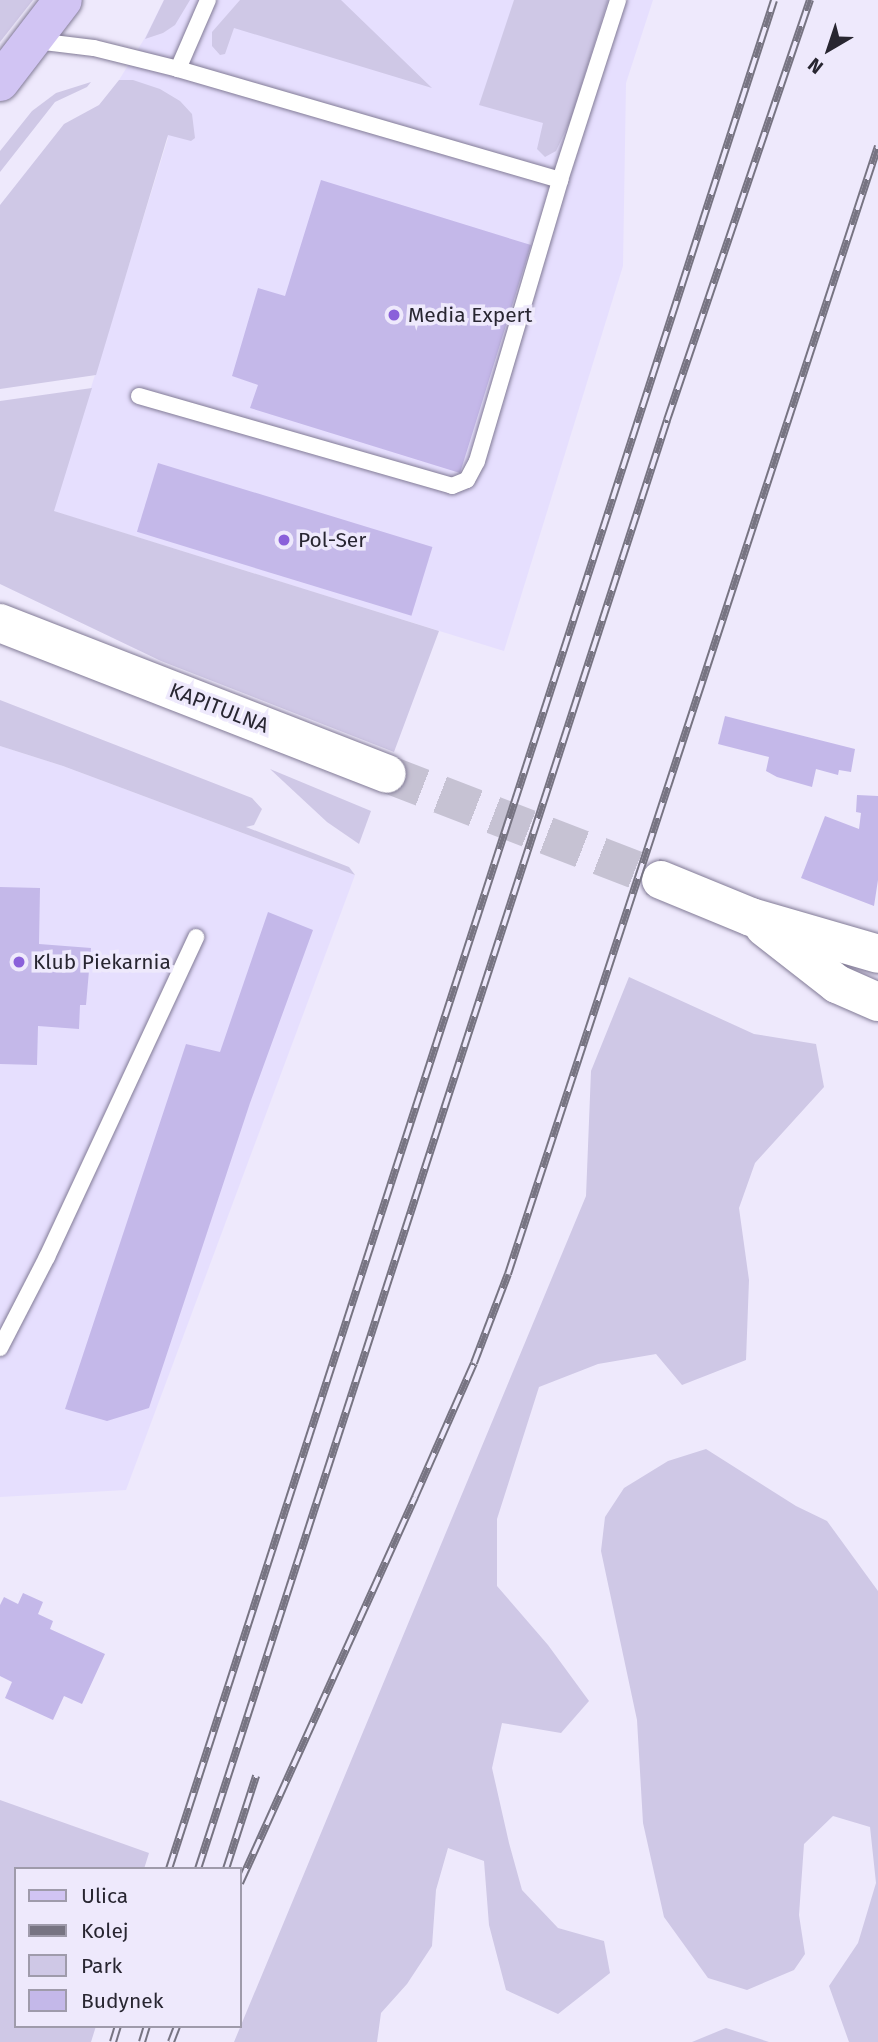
<!DOCTYPE html>
<style>
body{margin:0}
#map{position:relative;width:878px;height:2042px;overflow:hidden;background:#eee9fc;font-family:"Fira Sans",sans-serif}
div>[style]{position:absolute}
.built>*{inset:0;background:#e6dffe}
.green>*{inset:0;background:#cfc8e6}
.building>*{inset:0;background:#c4b8e9;transform-origin:0 0}
.tertiary-tunnel>*{height:38px;margin-top:-19px;transform-origin:0;background:repeating-linear-gradient(90deg,#c6c2d3 0 38px,transparent 0 57px)}
.roads{filter:drop-shadow(0 0 2px #827b96) drop-shadow(0 0 2px #827b96)}
.service>*{height:16px;margin:-8px;padding:0 8px;transform-origin:8px;border-radius:8px;background:#fff}
.tertiary>*{height:38px;margin:-19px;padding:0 19px;transform-origin:19px;border-radius:19px;background:#fff}
.primary>*{height:38px;margin:-19px;padding:0 19px;transform-origin:19px;border-radius:19px;background:#d1c4f3}
.rail>*{height:8px;margin-top:-4px;transform-origin:0;background:repeating-linear-gradient(90deg,#eee9fc 0 16px,#777482 0 32px);box-sizing:border-box;border-block:2px solid #777482}
.dots>*{width:19px;height:19px;translate:-50% -50%;box-sizing:border-box;border:4px solid #eee9fc;border-radius:50%}
span{translate:-50% -50%;white-space:nowrap;text-align:center;line-height:1.15;-webkit-text-stroke:7px #eee9fc;paint-order:stroke}
.poi-label{font-size:21px;color:#282631}
.left{translate:0 -50%;text-align:left}
.street-label{font-size:21px;color:#282631}
.legend{position:absolute;left:14px;top:1867px;width:228px;height:161px;box-sizing:border-box;background:#eee9fc;border:2px solid #9f9bab;margin:0;padding:9px 12px;list-style:none;font-size:21px;color:#282631}
.legend li{display:flex;align-items:center;gap:14px;height:35px}
.legend b{width:35px;border:2px solid #9f9bab}
.north{position:absolute;left:794px;top:14px;width:70px;height:70px;-webkit-text-stroke:5px #eee9fc;paint-order:stroke;rotate:219deg;font-size:19px;font-weight:700;line-height:28px;text-align:center;color:#282631}
.north::after{content:'';display:block;margin:auto;width:24px;height:32px;background:#282631;clip-path:polygon(50% 0,100% 100%,50% 72%,0 100%)}
</style>
<div id="map">
<div class="built">
<i style="clip-path:polygon(164px 0,653px 0,626px 83px,623px 266px,504px 651px,53px 511px,168px 138px,119px 80px,146px 36px)"></i>
<i style="clip-path:polygon(0 746px,63px 766px,355px 875px,126px 1490px,0 1497px)"></i>
</div>
<div class="green">
<i style="clip-path:polygon(0 0,33px 0,0 42px)"></i>
<i style="clip-path:polygon(164px 0,190px 0,175px 25px,163px 33px,145px 39px)"></i>
<i style="clip-path:polygon(240px 0,341px 0,432px 88px,234px 28px,225px 54px,220px 55px,212px 46px,212px 32px)"></i>
<i style="clip-path:polygon(514px 0,608px 0,571px 119px,556px 151px,545px 157px,537px 149px,543px 123px,479px 105px)"></i>
<i style="clip-path:polygon(119px 80px,133px 80px,160px 89px,180px 101px,192px 114px,195px 138px,191px 141px,168px 135px,96px 375px,0 389px,0 205px,64px 124px,99px 105px)"></i>
<i style="clip-path:polygon(91px 82px,87px 87px,55px 102px,0 172px,0 151px,32px 111px,56px 93px)"></i>
<i style="clip-path:polygon(92px 388px,54px 511px,439px 631px,394px 752px,161px 661px,0 584px,0 401px)"></i>
<i style="clip-path:polygon(0 700px,252px 798px,262px 809px,254px 825px,246px 827px,349px 867px,355px 875px,63px 766px,0 746px)"></i>
<i style="clip-path:polygon(270px 769px,371px 811px,359px 844px,327px 822px)"></i>
<i style="clip-path:polygon(629px 977px,754px 1034px,816px 1044px,824px 1087px,755px 1163px,739px 1208px,749px 1280px,746px 1360px,682px 1385px,656px 1354px,598px 1364px,539px 1387px,497px 1519px,497px 1586px,548px 1645px,589px 1701px,561px 1733px,502px 1723px,492px 1768px,509px 1843px,522px 1890px,558px 1928px,604px 1941px,610px 1973px,558px 2014px,506px 1990px,489px 1925px,484px 1861px,448px 1848px,436px 1890px,432px 1946px,407px 1984px,381px 2013px,377px 2042px,234px 2042px,586px 1196px,591px 1071px)"></i>
<i style="clip-path:polygon(706px 1449px,796px 1506px,827px 1521px,878px 1591px,878px 2042px,849px 2042px,829px 1986px,858px 1943px,876px 1883px,870px 1827px,833px 1816px,804px 1844px,799px 1915px,805px 1954px,794px 1970px,747px 1990px,708px 1978px,664px 1917px,643px 1823px,637px 1720px,601px 1551px,605px 1517px,624px 1488px,668px 1461px)"></i>
<i style="clip-path:polygon(0 1800px,149px 1853px,144px 1869px,16px 1869px,16px 2026px,96px 2026px,91px 2042px,0 2042px)"></i>
<i style="clip-path:polygon(726px 2028px,769px 2042px,692px 2042px)"></i>
</div>
<div class="building">
<i style="clip-path:polygon(321px 180px,531px 245px,460px 473px,250px 408px,258px 385px,232px 376px,258px 288px,285px 296px)"></i>
<i style="left:158px;top:463px;width:287px;height:72px;rotate:17deg"></i>
<i style="clip-path:polygon(725px 716px,855px 749px,851px 772px,839px 770px,838px 775px,816px 769px,812px 787px,777px 777px,766px 771px,769px 757px,718px 744px)"></i>
<i style="clip-path:polygon(857px 795px,878px 796px,878px 880px,874px 906px,801px 878px,825px 816px,859px 829px,861px 813px,856px 812px)"></i>
<i style="clip-path:polygon(0 887px,40px 888px,39px 944px,91px 948px,86px 1005px,80px 1005px,79px 1029px,38px 1026px,37px 1065px,0 1064px)"></i>
<i style="clip-path:polygon(268px 912px,313px 930px,250px 1103px,149px 1408px,107px 1421px,65px 1409px,186px 1044px,220px 1052px)"></i>
<i style="clip-path:polygon(23px 1593px,43px 1602px,38px 1614px,53px 1621px,50px 1629px,105px 1654px,82px 1704px,64px 1696px,53px 1720px,5px 1698px,12px 1682px,0 1676px,0 1605px,4px 1597px,18px 1604px)"></i>
</div>
<div class="tertiary-tunnel">
<i style="left:387px;top:774px;width:294px;rotate:21.1deg"></i>
</div>
<div class="roads">
<div class="service">
<i style="left:36px;top:41px;width:58px;rotate:6.9deg"></i>
<i style="left:94px;top:48px;width:87px;rotate:14deg"></i>
<i style="left:178px;top:69px;width:398px;rotate:16.2deg"></i>
<i style="left:178px;top:69px;width:75px;rotate:-66.5deg"></i>
<i style="left:139px;top:396px;width:326px;rotate:16deg"></i>
<i style="left:452px;top:486px;width:16px;rotate:-22deg"></i>
<i style="left:467px;top:480px;width:21px;rotate:-62deg"></i>
<i style="left:477px;top:461px;width:293px;rotate:-73.5deg"></i>
<i style="left:560px;top:180px;width:189px;rotate:-72.1deg"></i>
<i style="left:0;top:1348px;width:102px;rotate:-62.7deg"></i>
<i style="left:47px;top:1257px;width:353px;rotate:-65deg"></i>
</div>
<div class="tertiary">
<i style="left:0;top:623px;width:415px;rotate:21.3deg"></i>
<i style="left:661px;top:880px;width:97px;rotate:22.3deg"></i>
<i style="left:751px;top:917px;width:132px;rotate:16.2deg"></i>
<i style="left:764px;top:927px;width:93px;rotate:38deg"></i>
<i style="left:837px;top:984px;width:45px;rotate:23.7deg"></i>
</div>
<div class="primary">
<i style="left:0;top:82px;width:103px;rotate:-52.5deg"></i>
</div>
</div>
<div class="rail">
<i style="left:169px;top:1869px;width:1964px;rotate:-72.06deg"></i>
<i style="left:198px;top:1869px;width:1523px;rotate:-72.06deg"></i>
<i style="left:667px;top:420px;width:444px;rotate:-71.2deg"></i>
<i style="left:226px;top:1869px;width:98px;rotate:-72.1deg"></i>
<i style="left:240px;top:1883px;width:424px;rotate:-65.6deg"></i>
<i style="left:415px;top:1497px;width:146px;rotate:-66.2deg"></i>
<i style="left:474px;top:1363px;width:95px;rotate:-69.1deg"></i>
<i style="left:508px;top:1274px;width:1187px;rotate:-71.84deg"></i>
<i style="left:113px;top:2042px;width:17px;rotate:-73deg"></i>
<i style="left:142px;top:2042px;width:17px;rotate:-73deg"></i>
<i style="left:171px;top:2042px;width:17px;rotate:-69deg"></i>
</div>
<div class="dots">
<i style="left:394px;top:315px;background:#8a60da"></i>
<i style="left:284px;top:540px;background:#8a60da"></i>
<i style="left:19px;top:962px;background:#8a60da"></i>
</div>
<div class="poi-label">
<span class="left" style="left:408px;top:315px">Media Expert</span>
<span class="left" style="left:298px;top:540px">Pol-Ser</span>
<span class="left" style="left:33px;top:962px">Klub Piekarnia</span>
</div>
<div class="street-label">
<span style="left:219px;top:708px;rotate:21deg">KAPITULNA</span>
</div>
<ul class="legend">
<li><b style="height:9px;background:#d1c4f3"></b>Ulica</li>
<li><b style="height:9px;background:#777482"></b>Kolej</li>
<li><b style="height:19px;background:#cfc8e6"></b>Park</li>
<li><b style="height:19px;background:#c4b8e9"></b>Budynek</li>
</ul>
<div class="north">N</div>
</div>
